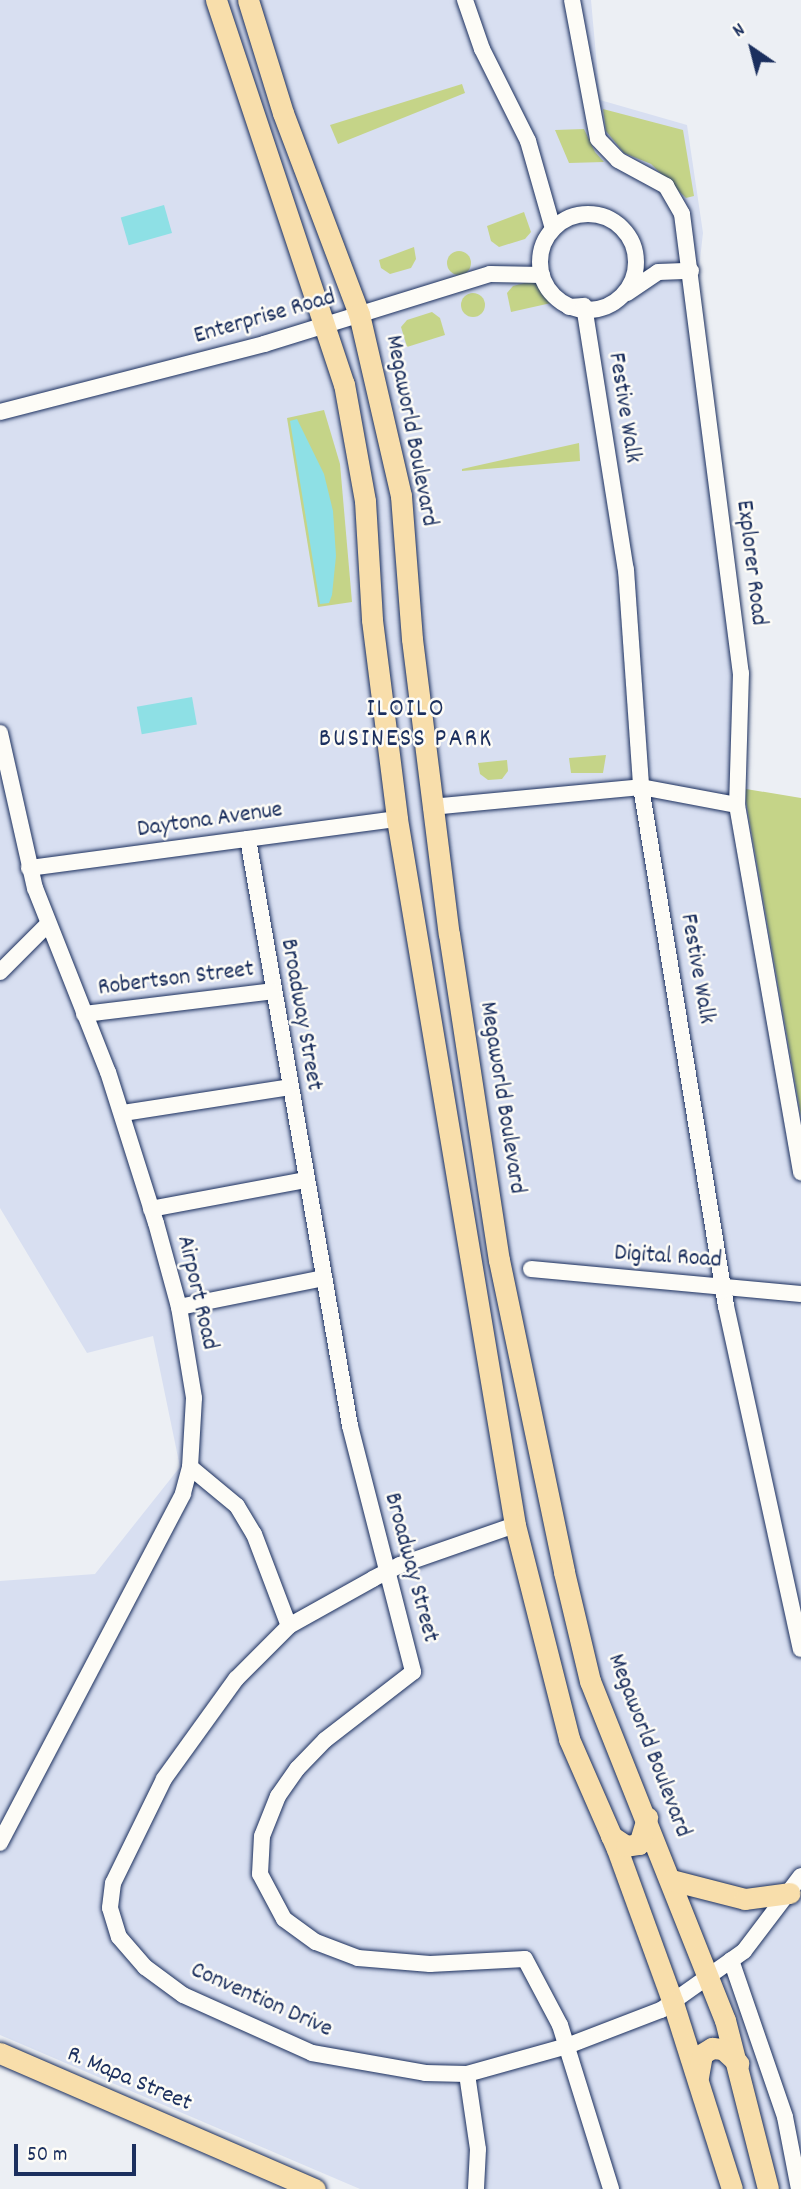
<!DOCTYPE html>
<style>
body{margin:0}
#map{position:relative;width:801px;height:2189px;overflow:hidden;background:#eceff4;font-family:Dekko,sans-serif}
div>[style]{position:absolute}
.built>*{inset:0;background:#d8dff1}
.green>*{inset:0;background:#c5d488}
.round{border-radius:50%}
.water>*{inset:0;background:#8ee0e5;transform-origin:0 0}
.roads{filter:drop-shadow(0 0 2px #1b2f5e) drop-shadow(0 0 2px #1b2f5e)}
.minor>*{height:16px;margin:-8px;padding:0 8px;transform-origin:8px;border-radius:8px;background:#fdfcf7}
.minor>.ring{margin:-8px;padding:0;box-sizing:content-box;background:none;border:16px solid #fdfcf7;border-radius:50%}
.major>*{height:21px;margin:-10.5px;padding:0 10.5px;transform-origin:10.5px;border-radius:10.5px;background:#f8deab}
span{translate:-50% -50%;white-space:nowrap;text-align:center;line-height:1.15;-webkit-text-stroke:5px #fdfcf7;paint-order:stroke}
.street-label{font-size:24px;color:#1b2f5e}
.neighbourhood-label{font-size:26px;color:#1b2f5e;letter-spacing:2px}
.north{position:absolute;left:717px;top:14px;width:70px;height:70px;-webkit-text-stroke:5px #fdfcf7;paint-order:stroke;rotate:325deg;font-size:19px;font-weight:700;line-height:28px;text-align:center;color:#1b2f5e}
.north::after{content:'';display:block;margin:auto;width:24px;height:32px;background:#1b2f5e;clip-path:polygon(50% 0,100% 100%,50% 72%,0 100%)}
.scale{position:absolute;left:14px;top:2144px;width:122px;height:32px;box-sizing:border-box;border:4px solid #1b2f5e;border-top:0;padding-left:9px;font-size:21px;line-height:24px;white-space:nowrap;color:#1b2f5e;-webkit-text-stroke:5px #fdfcf7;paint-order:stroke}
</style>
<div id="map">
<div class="built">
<i style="clip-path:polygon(0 0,591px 0,600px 100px,687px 125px,703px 233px,698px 277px,747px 670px,746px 801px,801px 1116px,801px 2189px,360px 2189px,0 2035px,0 1581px,95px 1574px,180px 1467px,153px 1336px,87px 1353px,0 1208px)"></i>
</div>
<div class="green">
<i style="clip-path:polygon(462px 84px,465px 93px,338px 144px,330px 125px)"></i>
<i style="clip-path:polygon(603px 109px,683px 130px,694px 196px,686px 198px,651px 164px,624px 153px,606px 131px)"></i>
<i style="clip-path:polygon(584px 129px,595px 152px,604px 162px,569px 163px,555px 130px)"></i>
<i style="clip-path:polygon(524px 212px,531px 232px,525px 239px,499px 247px,491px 241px,487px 226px)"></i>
<i style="clip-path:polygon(414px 247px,416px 259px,411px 268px,390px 274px,381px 268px,379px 260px)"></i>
<i class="round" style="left:447px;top:251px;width:24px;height:24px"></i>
<i style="clip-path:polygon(539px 279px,546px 285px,551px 303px,511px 312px,507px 293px,513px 286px)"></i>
<i class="round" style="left:461px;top:293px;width:24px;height:24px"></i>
<i style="clip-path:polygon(432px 312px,440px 318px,445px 335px,407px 347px,401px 327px,407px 320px)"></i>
<i style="clip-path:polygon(324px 410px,340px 464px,352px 602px,318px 607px,287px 418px)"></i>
<i style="clip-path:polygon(579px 443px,580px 461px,462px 471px,462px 469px)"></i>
<i style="clip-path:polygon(606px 755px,603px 773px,571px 773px,569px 758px)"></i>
<i style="clip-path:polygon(507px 760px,508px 771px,502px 779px,488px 780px,480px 774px,478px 763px)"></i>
<i style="clip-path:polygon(746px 789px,801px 798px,801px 1116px,746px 801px)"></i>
</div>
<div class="water">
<i style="left:164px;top:205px;width:29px;height:45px;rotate:74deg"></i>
<i style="clip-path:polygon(297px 419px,324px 474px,333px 511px,336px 556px,332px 595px,329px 603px,320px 604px,290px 421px)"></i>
<i style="left:192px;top:697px;width:28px;height:56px;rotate:80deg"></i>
</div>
<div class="roads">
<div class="minor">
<i style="left:465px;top:0;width:52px;rotate:70.9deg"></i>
<i style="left:482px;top:49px;width:103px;rotate:63.4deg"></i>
<i style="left:528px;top:141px;width:91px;rotate:74.1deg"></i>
<i style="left:572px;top:0;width:141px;rotate:79.4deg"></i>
<i style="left:598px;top:139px;width:29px;rotate:46deg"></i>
<i style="left:618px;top:160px;width:55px;rotate:28.4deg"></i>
<i style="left:666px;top:186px;width:32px;rotate:60deg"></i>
<i style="left:682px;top:214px;width:463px;rotate:82.7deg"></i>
<i style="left:741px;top:673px;width:132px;rotate:91.7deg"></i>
<i style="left:737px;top:805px;width:373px;rotate:80.1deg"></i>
<i class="ring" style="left:540px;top:214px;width:80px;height:80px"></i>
<i style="left:627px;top:293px;width:37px;rotate:-34deg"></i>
<i style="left:658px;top:272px;width:33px;rotate:-2deg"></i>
<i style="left:569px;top:307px;width:15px;rotate:-4deg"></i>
<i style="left:584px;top:306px;width:267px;rotate:81deg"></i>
<i style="left:626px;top:570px;width:218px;rotate:86deg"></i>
<i style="left:641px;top:787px;width:526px;rotate:80.7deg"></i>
<i style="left:726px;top:1306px;width:351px;rotate:77.7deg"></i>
<i style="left:0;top:412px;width:273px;rotate:-14.4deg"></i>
<i style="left:264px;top:344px;width:237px;rotate:-17.2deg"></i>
<i style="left:490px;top:274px;width:52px;rotate:1.1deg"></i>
<i style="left:0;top:733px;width:159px;rotate:77.3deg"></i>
<i style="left:35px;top:888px;width:198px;rotate:68.4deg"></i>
<i style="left:108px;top:1072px;width:158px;rotate:72.4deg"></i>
<i style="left:156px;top:1223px;width:87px;rotate:74.7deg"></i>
<i style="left:179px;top:1307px;width:92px;rotate:80.6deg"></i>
<i style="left:194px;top:1398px;width:69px;rotate:93.3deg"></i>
<i style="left:190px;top:1467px;width:28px;rotate:105deg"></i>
<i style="left:183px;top:1494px;width:394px;rotate:117.7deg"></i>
<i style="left:431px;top:807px;width:211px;rotate:-5.4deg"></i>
<i style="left:641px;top:787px;width:98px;rotate:10.6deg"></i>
<i style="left:248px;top:839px;width:596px;rotate:80.14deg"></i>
<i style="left:350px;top:1426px;width:254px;rotate:75.6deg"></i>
<i style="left:413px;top:1672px;width:111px;rotate:142.3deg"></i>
<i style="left:325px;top:1740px;width:40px;rotate:134deg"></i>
<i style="left:297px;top:1769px;width:33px;rotate:125deg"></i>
<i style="left:278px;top:1796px;width:43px;rotate:111.8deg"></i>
<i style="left:262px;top:1836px;width:38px;rotate:93deg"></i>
<i style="left:260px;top:1874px;width:51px;rotate:61.9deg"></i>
<i style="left:284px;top:1919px;width:39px;rotate:36deg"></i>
<i style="left:316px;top:1942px;width:45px;rotate:20.9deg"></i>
<i style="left:358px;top:1958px;width:72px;rotate:4.8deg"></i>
<i style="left:430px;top:1964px;width:95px;rotate:-3deg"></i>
<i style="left:525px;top:1959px;width:75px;rotate:62.1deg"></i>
<i style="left:560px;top:2025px;width:172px;rotate:72.7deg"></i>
<i style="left:29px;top:868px;width:371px;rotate:-7.6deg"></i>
<i style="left:0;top:972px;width:68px;rotate:-45deg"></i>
<i style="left:84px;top:1014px;width:190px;rotate:-6.9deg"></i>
<i style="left:123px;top:1113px;width:169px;rotate:-8.8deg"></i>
<i style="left:151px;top:1209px;width:158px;rotate:-10.6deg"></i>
<i style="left:531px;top:1269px;width:271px;rotate:5.3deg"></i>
<i style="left:179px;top:1307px;width:148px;rotate:-11.3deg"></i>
<i style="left:190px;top:1467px;width:61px;rotate:39.7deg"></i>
<i style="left:237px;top:1506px;width:33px;rotate:59deg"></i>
<i style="left:254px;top:1534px;width:98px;rotate:69.2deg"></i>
<i style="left:515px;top:1525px;width:122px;rotate:160.8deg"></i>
<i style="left:400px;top:1565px;width:30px;rotate:153deg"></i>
<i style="left:373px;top:1579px;width:96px;rotate:150.8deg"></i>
<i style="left:289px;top:1626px;width:75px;rotate:135deg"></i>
<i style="left:236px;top:1679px;width:123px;rotate:125.8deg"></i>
<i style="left:164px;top:1779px;width:116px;rotate:116.1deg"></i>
<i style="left:113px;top:1883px;width:25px;rotate:97deg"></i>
<i style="left:110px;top:1908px;width:30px;rotate:73deg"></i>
<i style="left:119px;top:1937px;width:40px;rotate:49deg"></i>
<i style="left:145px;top:1967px;width:47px;rotate:36.4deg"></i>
<i style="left:183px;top:1995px;width:141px;rotate:24.2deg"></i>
<i style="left:312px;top:2053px;width:115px;rotate:10deg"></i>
<i style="left:425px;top:2073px;width:42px;rotate:1.4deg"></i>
<i style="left:467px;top:2074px;width:104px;rotate:-15.6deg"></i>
<i style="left:567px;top:2046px;width:101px;rotate:-21deg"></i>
<i style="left:661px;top:2010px;width:102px;rotate:-35.4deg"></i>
<i style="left:744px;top:1951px;width:94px;rotate:-52.8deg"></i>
<i style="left:731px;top:1960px;width:166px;rotate:71deg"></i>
<i style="left:785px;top:2117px;width:73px;rotate:79deg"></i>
<i style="left:467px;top:2074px;width:76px;rotate:81.7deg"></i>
<i style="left:478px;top:2149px;width:40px;rotate:92.9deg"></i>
</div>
<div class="major">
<i style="left:216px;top:0;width:405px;rotate:71.6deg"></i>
<i style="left:344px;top:384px;width:119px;rotate:79.8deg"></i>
<i style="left:365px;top:501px;width:119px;rotate:86.6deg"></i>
<i style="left:372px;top:620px;width:201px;rotate:82.8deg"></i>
<i style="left:397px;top:819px;width:716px;rotate:80.51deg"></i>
<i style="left:515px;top:1525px;width:221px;rotate:75.8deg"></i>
<i style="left:569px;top:1739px;width:120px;rotate:66.4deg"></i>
<i style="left:617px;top:1849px;width:164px;rotate:70deg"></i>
<i style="left:673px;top:2003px;width:195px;rotate:72.4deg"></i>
<i style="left:248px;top:0;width:118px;rotate:72.8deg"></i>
<i style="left:283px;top:113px;width:215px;rotate:69.3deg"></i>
<i style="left:359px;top:314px;width:187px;rotate:77deg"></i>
<i style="left:401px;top:496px;width:143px;rotate:85.6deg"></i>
<i style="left:412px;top:639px;width:297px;rotate:82.9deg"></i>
<i style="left:449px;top:934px;width:330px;rotate:81.3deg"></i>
<i style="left:499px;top:1260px;width:319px;rotate:78.2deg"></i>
<i style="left:564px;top:1572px;width:112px;rotate:76.6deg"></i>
<i style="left:590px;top:1681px;width:365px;rotate:68.3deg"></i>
<i style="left:725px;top:2020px;width:174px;rotate:75.7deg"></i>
<i style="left:611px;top:1836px;width:18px;rotate:34deg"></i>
<i style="left:626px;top:1846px;width:13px;rotate:-9deg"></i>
<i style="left:639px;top:1844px;width:28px;rotate:-73deg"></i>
<i style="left:671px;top:1880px;width:76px;rotate:14.4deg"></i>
<i style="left:745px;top:1899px;width:45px;rotate:-7.6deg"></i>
<i style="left:0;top:2053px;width:343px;rotate:23.4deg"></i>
<i style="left:698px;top:2077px;width:23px;rotate:-80deg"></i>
<i style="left:702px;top:2054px;width:12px;rotate:-31deg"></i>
<i style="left:712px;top:2048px;width:11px;rotate:5deg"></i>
<i style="left:723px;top:2049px;width:21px;rotate:43deg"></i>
</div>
</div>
<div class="street-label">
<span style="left:265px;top:318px;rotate:-16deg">Enterprise Road</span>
<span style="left:623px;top:408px;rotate:81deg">Festive Walk</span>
<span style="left:410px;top:431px;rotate:79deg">Megaworld Boulevard</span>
<span style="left:750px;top:563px;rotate:83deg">Explorer Road</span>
<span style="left:210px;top:821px;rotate:-8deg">Daytona Avenue</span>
<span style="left:696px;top:969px;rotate:80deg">Festive Walk</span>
<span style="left:176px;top:980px;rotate:-7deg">Robertson Street</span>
<span style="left:300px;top:1015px;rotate:80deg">Broadway Street</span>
<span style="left:501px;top:1098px;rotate:81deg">Megaworld Boulevard</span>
<span style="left:668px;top:1258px;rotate:4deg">Digital Road</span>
<span style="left:196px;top:1293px;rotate:77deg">Airport Road</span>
<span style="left:410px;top:1568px;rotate:75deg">Broadway Street</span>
<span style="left:648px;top:1746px;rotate:69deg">Megaworld Boulevard</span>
<span style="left:261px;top:2001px;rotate:24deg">Convention Drive</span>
<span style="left:129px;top:2080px;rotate:23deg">R. Mapa Street</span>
</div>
<div class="neighbourhood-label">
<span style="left:406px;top:725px">ILOILO<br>BUSINESS PARK</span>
</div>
<div class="north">N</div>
<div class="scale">50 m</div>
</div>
